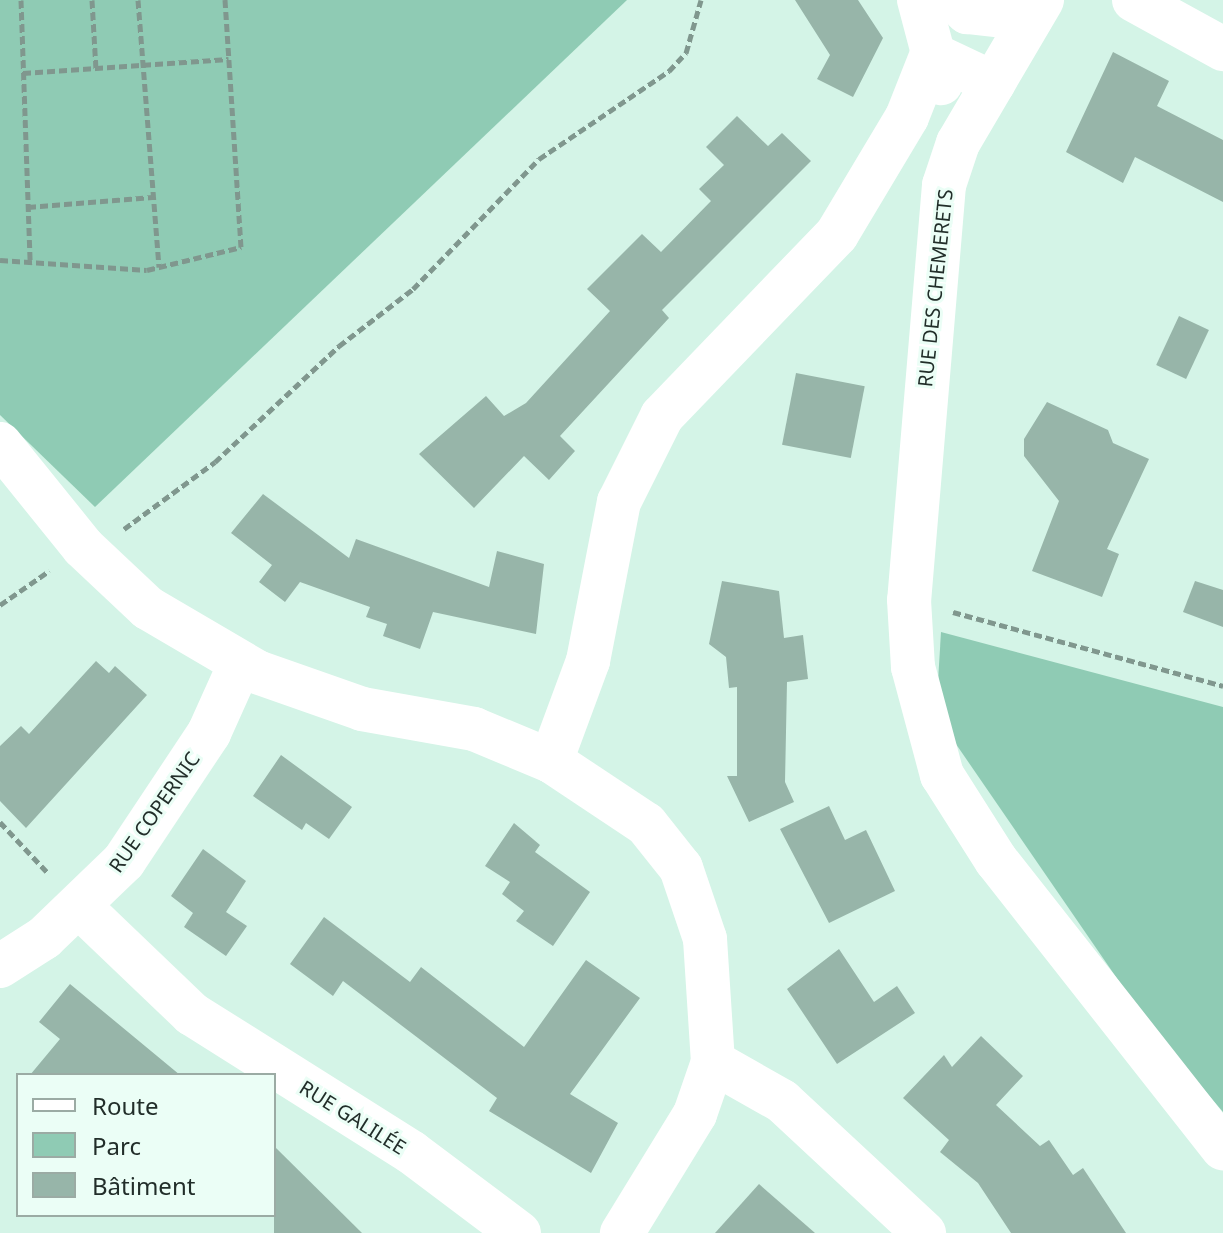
<!DOCTYPE html>
<meta charset="utf-8">
<style>
body{margin:0}
#map{position:relative;width:1223px;height:1233px;overflow:hidden;background:#d4f4e7;font-family:"Noto Sans",sans-serif}
div>[style]{position:absolute}
.green>*{inset:0;background:#8fcbb4}
.building>*{inset:0;background:#97b5a9;transform-origin:0 0}
.path>*{height:5px;margin-top:-2.5px;transform-origin:0;background:repeating-linear-gradient(90deg,#80978e 0 8px,transparent 0 12px)}
.minor>*{height:44px;margin:-22px;padding:0 22px;transform-origin:22px;border-radius:22px;background:#fff}
span{translate:-50% -50%;white-space:nowrap;text-align:center;line-height:1.15;-webkit-text-stroke:6px #ebfef6;paint-order:stroke}
.street-label{font-size:20px;color:#222e2a}
.legend{position:absolute;left:16px;top:1073px;width:260px;height:144px;box-sizing:border-box;background:#ebfef6;border:2px solid #9baba4;margin:0;padding:10px 14px;list-style:none;font-size:24px;color:#222e2a}
.legend li{display:flex;align-items:center;gap:16px;height:40px}
.legend b{width:40px;border:2px solid #9baba4}
</style>
<div id="map">
<div class="green">
<i style="clip-path:polygon(0 0,627px 0,95px 507px,0 415px)"></i>
<i style="clip-path:polygon(941px 632px,1223px 707px,1223px 1112px,1149px 1025px,936px 715px)"></i>
</div>
<div class="building">
<i style="clip-path:polygon(795px 0,858px 0,883px 38px,853px 97px,817px 79px,830px 55px)"></i>
<i style="clip-path:polygon(1113px 52px,1169px 81px,1157px 106px,1223px 140px,1223px 202px,1135px 157px,1123px 183px,1066px 152px)"></i>
<i style="clip-path:polygon(737px 116px,768px 146px,782px 133px,811px 161px,662px 310px,669px 318px,560px 436px,575px 451px,549px 480px,524px 456px,474px 508px,419px 454px,486px 396px,504px 416px,526px 403px,610px 311px,587px 289px,642px 234px,661px 252px,711px 201px,699px 189px,724px 165px,706px 147px)"></i>
<i style="left:1179px;top:316px;width:33px;height:54px;rotate:25deg"></i>
<i style="left:796px;top:373px;width:70px;height:73px;rotate:11deg"></i>
<i style="clip-path:polygon(1047px 402px,1108px 430px,1113px 443px,1149px 459px,1107px 549px,1119px 554px,1102px 597px,1032px 571px,1059px 501px,1024px 456px,1024px 439px)"></i>
<i style="clip-path:polygon(263px 494px,349px 558px,356px 539px,489px 587px,497px 551px,544px 564px,536px 634px,433px 612px,420px 649px,383px 636px,387px 624px,366px 617px,370px 607px,300px 582px,285px 602px,259px 582px,272px 565px,231px 533px)"></i>
<i style="clip-path:polygon(722px 581px,779px 591px,784px 638px,803px 635px,808px 679px,787px 682px,785px 782px,794px 802px,749px 822px,727px 776px,737px 776px,737px 687px,729px 688px,726px 657px,709px 644px)"></i>
<i style="clip-path:polygon(1195px 581px,1223px 590px,1223px 627px,1183px 612px)"></i>
<i style="clip-path:polygon(96px 661px,109px 673px,115px 666px,147px 695px,26px 828px,0 801px,0 746px,21px 726px,29px 734px)"></i>
<i style="clip-path:polygon(281px 755px,352px 807px,329px 839px,306px 823px,302px 830px,253px 796px)"></i>
<i style="clip-path:polygon(829px 806px,845px 840px,866px 830px,895px 891px,829px 923px,780px 829px)"></i>
<i style="clip-path:polygon(514px 823px,540px 845px,535px 852px,590px 892px,553px 946px,516px 921px,524px 911px,502px 894px,510px 882px,485px 866px)"></i>
<i style="clip-path:polygon(203px 849px,246px 881px,226px 912px,247px 926px,226px 956px,184px 927px,193px 913px,171px 896px)"></i>
<i style="clip-path:polygon(324px 917px,410px 982px,421px 967px,524px 1047px,586px 960px,640px 998px,570px 1094px,618px 1123px,591px 1173px,489px 1111px,497px 1098px,343px 981px,333px 996px,290px 964px)"></i>
<i style="clip-path:polygon(839px 949px,874px 1002px,897px 986px,915px 1013px,837px 1064px,787px 989px)"></i>
<i style="clip-path:polygon(70px 984px,180px 1075px,30px 1075px,60px 1039px,39px 1022px)"></i>
<i style="clip-path:polygon(981px 1036px,1023px 1076px,996px 1105px,1040px 1146px,1049px 1140px,1073px 1175px,1083px 1168px,1126px 1233px,1011px 1233px,978px 1183px,940px 1152px,949px 1140px,903px 1098px,944px 1055px,952px 1067px)"></i>
<i style="clip-path:polygon(274px 1146px,362px 1233px,274px 1233px)"></i>
<i style="clip-path:polygon(759px 1184px,815px 1233px,715px 1233px)"></i>
</div>
<div class="path">
<i style="left:21px;top:0;width:264px;rotate:88deg"></i>
<i style="left:92px;top:0;width:69px;rotate:86.7deg"></i>
<i style="left:138px;top:0;width:268px;rotate:85.5deg"></i>
<i style="left:23px;top:73px;width:206px;rotate:-3.9deg"></i>
<i style="left:28px;top:207px;width:125px;rotate:-4.6deg"></i>
<i style="left:0;top:260px;width:147px;rotate:3.9deg"></i>
<i style="left:147px;top:270px;width:97px;rotate:-13.7deg"></i>
<i style="left:241px;top:247px;width:248px;rotate:-93.7deg"></i>
<i style="left:124px;top:529px;width:113px;rotate:-36.4deg"></i>
<i style="left:215px;top:462px;width:170px;rotate:-43.1deg"></i>
<i style="left:339px;top:346px;width:93px;rotate:-37.6deg"></i>
<i style="left:413px;top:289px;width:181px;rotate:-45.9deg"></i>
<i style="left:539px;top:159px;width:157px;rotate:-34.1deg"></i>
<i style="left:669px;top:71px;width:25px;rotate:-47deg"></i>
<i style="left:686px;top:53px;width:55px;rotate:-74.2deg"></i>
<i style="left:0;top:605px;width:60px;rotate:-34.8deg"></i>
<i style="left:953px;top:612px;width:280px;rotate:15.3deg"></i>
<i style="left:0;top:822px;width:71px;rotate:46.7deg"></i>
</div>
<div class="minor">
<i style="left:919px;top:0;width:86px;rotate:75.2deg"></i>
<i style="left:954px;top:0;width:18px;rotate:43deg"></i>
<i style="left:967px;top:12px;width:64px;rotate:6.2deg"></i>
<i style="left:1042px;top:0;width:166px;rotate:120.4deg"></i>
<i style="left:958px;top:143px;width:44px;rotate:108.4deg"></i>
<i style="left:944px;top:185px;width:416px;rotate:94.8deg"></i>
<i style="left:909px;top:600px;width:67px;rotate:86.6deg"></i>
<i style="left:913px;top:667px;width:112px;rotate:75deg"></i>
<i style="left:942px;top:775px;width:101px;rotate:57.6deg"></i>
<i style="left:996px;top:860px;width:367px;rotate:51.8deg"></i>
<i style="left:1134px;top:0;width:102px;rotate:28.8deg"></i>
<i style="left:0;top:444px;width:132px;rotate:51.1deg"></i>
<i style="left:83px;top:547px;width:89px;rotate:43.2deg"></i>
<i style="left:148px;top:608px;width:126px;rotate:30.4deg"></i>
<i style="left:257px;top:672px;width:111px;rotate:19.4deg"></i>
<i style="left:362px;top:709px;width:114px;rotate:10.1deg"></i>
<i style="left:474px;top:729px;width:83px;rotate:22.6deg"></i>
<i style="left:551px;top:761px;width:114px;rotate:33.6deg"></i>
<i style="left:646px;top:824px;width:56px;rotate:51.5deg"></i>
<i style="left:681px;top:868px;width:75px;rotate:71.3deg"></i>
<i style="left:705px;top:939px;width:123px;rotate:86.3deg"></i>
<i style="left:713px;top:1062px;width:55px;rotate:109.1deg"></i>
<i style="left:695px;top:1114px;width:140px;rotate:121.5deg"></i>
<i style="left:551px;top:761px;width:107px;rotate:-69.7deg"></i>
<i style="left:588px;top:661px;width:162px;rotate:-79deg"></i>
<i style="left:619px;top:502px;width:96px;rotate:-63.4deg"></i>
<i style="left:662px;top:416px;width:252px;rotate:-46.1deg"></i>
<i style="left:837px;top:234px;width:136px;rotate:-59.1deg"></i>
<i style="left:907px;top:117px;width:68px;rotate:-68.4deg"></i>
<i style="left:932px;top:54px;width:68px;rotate:25.4deg"></i>
<i style="left:80px;top:907px;width:155px;rotate:43.7deg"></i>
<i style="left:192px;top:1014px;width:259px;rotate:32.2deg"></i>
<i style="left:411px;top:1152px;width:135px;rotate:36.9deg"></i>
<i style="left:0;top:966px;width:52px;rotate:-32.5deg"></i>
<i style="left:44px;top:938px;width:111px;rotate:-43.9deg"></i>
<i style="left:124px;top:861px;width:154px;rotate:-56.4deg"></i>
<i style="left:209px;top:733px;width:76px;rotate:-65.8deg"></i>
<i style="left:713px;top:1062px;width:79px;rotate:29.5deg"></i>
<i style="left:782px;top:1101px;width:194px;rotate:42.9deg"></i>
</div>
<div class="street-label">
<span style="left:935px;top:288px;rotate:-84deg">RUE DES CHEMERETS</span>
<span style="left:154px;top:812px;rotate:-55deg">RUE COPERNIC</span>
<span style="left:353px;top:1117px;rotate:32deg">RUE GALILÉE</span>
</div>
<ul class="legend">
<li><b style="height:10px;background:#fff"></b>Route</li>
<li><b style="height:22px;background:#8fcbb4"></b>Parc</li>
<li><b style="height:22px;background:#97b5a9"></b>Bâtiment</li>
</ul>
</div>
